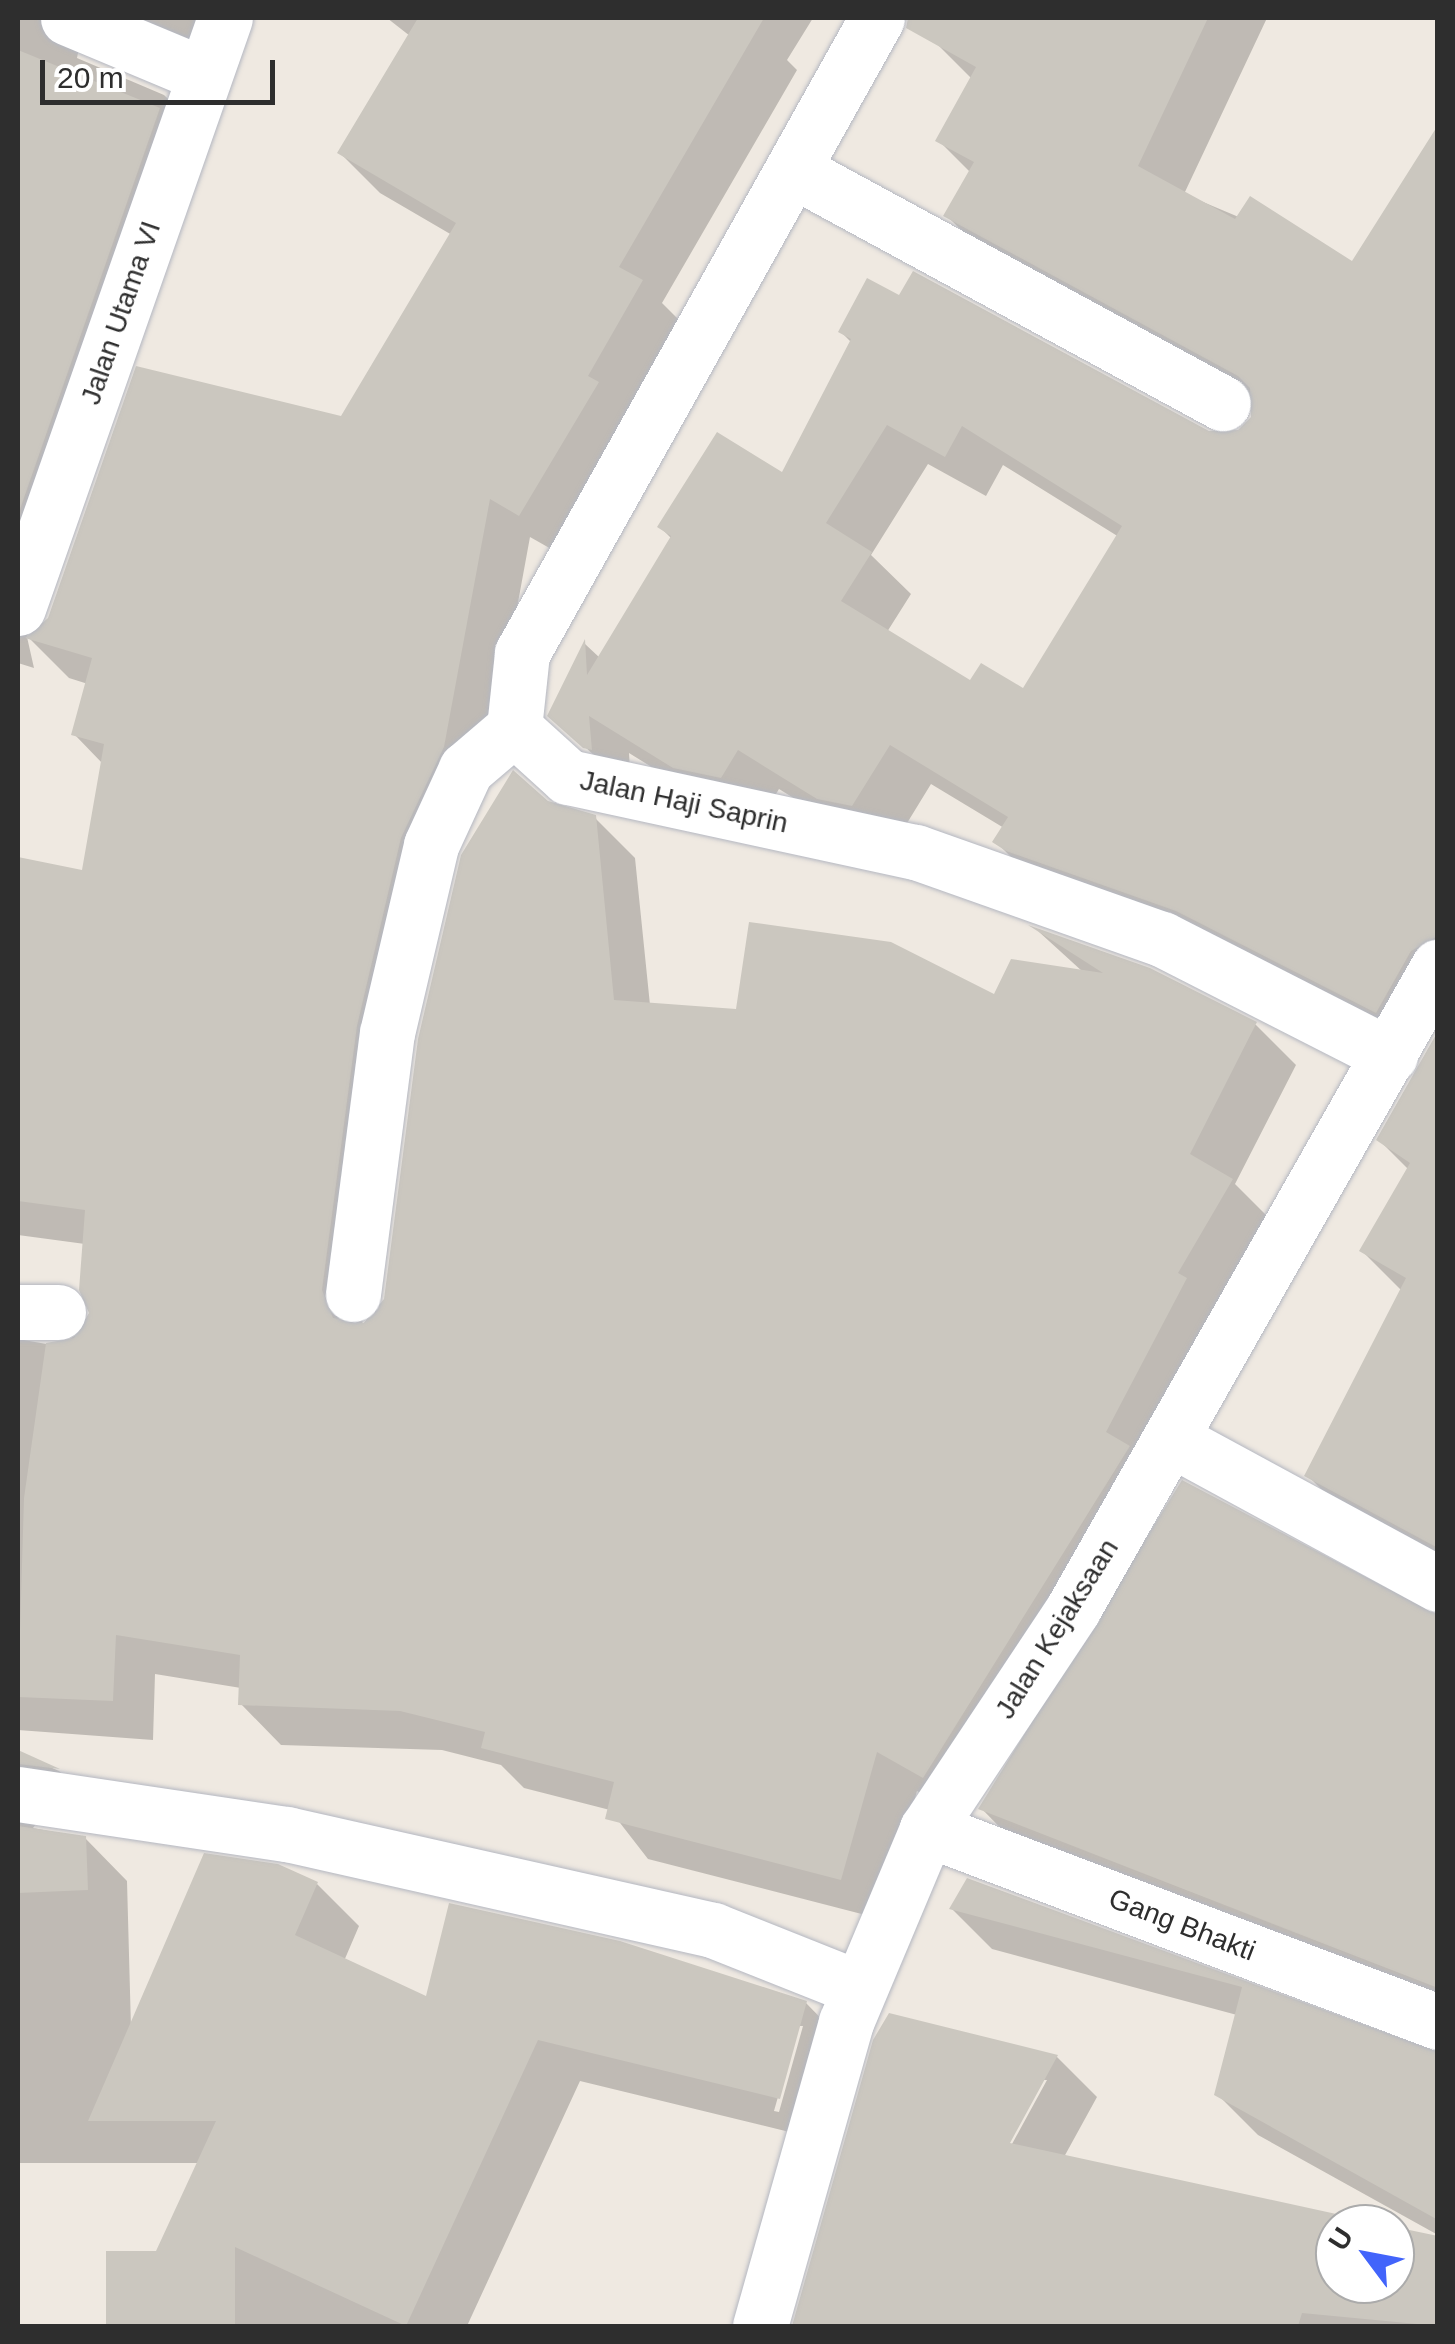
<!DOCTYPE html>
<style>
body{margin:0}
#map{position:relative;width:1455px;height:2344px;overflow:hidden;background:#efe9e1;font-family:Arial,sans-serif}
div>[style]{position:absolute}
.shadow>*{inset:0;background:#0003}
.building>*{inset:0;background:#cbc7bf}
.roads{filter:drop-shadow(0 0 2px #b4b7c1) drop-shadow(0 0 2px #b4b7c1)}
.street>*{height:55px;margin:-27.5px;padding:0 27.5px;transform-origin:27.5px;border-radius:27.5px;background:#fff}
.secondary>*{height:55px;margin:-27.5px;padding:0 27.5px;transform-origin:27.5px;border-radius:27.5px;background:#fff}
span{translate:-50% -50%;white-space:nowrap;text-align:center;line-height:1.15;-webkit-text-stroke:8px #fff;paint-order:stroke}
.street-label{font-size:28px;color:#2e2e2e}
.frame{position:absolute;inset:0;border:20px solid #2e2e2e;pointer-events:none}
.north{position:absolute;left:1315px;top:2204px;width:100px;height:100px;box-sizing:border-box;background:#fff;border:2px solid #ababab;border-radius:50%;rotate:302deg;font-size:28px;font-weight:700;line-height:40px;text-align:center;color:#2e2e2e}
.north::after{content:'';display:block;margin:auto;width:35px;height:45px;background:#4264fb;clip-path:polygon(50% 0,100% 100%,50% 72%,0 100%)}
.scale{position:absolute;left:40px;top:60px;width:235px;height:45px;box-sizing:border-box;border:5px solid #2e2e2e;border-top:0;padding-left:12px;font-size:30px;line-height:35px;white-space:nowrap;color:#2e2e2e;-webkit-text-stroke:8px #fff;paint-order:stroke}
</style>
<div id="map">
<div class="shadow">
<i style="clip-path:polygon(18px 18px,250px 18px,227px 72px,79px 48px,77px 58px,164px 95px,205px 135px,27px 637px,34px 668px,18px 663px)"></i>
<i style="clip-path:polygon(387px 18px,813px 18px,787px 60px,797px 70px,662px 303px,682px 323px,560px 554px,530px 537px,484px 788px,440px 879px,396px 1068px,362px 1325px,386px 1300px,547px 803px,594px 817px,635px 858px,650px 1005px,738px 1012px,995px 998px,1083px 972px,1038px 931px,1256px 1025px,1296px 1065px,1235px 1184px,1272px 1221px,964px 1817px,917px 1791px,881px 1919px,648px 1859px,610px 1810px,524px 1788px,501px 1765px,442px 1750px,281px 1745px,241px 1704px,241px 1688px,155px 1674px,153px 1740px,18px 1730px,18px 1339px,58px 1346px,86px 1329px,156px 1324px,85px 1244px,18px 1235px,18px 859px,84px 873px,103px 764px,74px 734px,88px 684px,69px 678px,29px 638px,343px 419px,452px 235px,380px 193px,340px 153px,410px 36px)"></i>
<i style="clip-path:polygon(evenodd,950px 18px,1267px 18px,1184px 194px,1353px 265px,1438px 130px,1438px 1020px,1417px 1052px,1036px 882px,996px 842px,1004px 828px,931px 784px,893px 846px,860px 839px,779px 789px,762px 817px,716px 807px,629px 753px,631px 789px,550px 715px,585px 644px,600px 658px,672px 539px,660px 527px,783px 476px,852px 343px,841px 332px,1208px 433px,1240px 432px,1252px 420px,1256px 402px,987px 256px,946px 215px,970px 172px,938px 140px,972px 79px,935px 42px,950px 18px,928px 464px,986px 496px,1003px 465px,1119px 537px,1024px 692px,971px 684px,887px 632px,911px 594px,871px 555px,928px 464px)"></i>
<i style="clip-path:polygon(1438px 1036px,1438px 1565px,1348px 1516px,1307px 1475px,1402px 1291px,1362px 1251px,1409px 1170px,1379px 1140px)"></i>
<i style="clip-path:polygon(1422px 1614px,1438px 1614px,1438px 2015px,1021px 1849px,981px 1808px)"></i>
<i style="clip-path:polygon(evenodd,18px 1753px,59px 1771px,98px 1810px,50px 1806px,33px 1828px,85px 1838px,127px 1881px,131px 2028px,317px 1884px,359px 1926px,344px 1961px,428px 1999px,806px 2003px,848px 2046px,822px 2140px,580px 2081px,467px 2326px,109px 2326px,108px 2254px,157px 2253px,199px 2163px,18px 2163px,18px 1753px,798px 2026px,803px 2026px,779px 2112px,774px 2111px,798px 2026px)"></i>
<i style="clip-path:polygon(968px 1881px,1438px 2052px,1438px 2235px,1258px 2135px,1217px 2094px,1237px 2015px,992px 1949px,952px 1909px)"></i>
<i style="clip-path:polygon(evenodd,890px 2016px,1057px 2057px,1097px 2097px,1064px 2157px,1371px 2224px,1335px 2224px,1335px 2284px,1395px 2284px,1395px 2229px,1438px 2239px,1438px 2326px,797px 2326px,890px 2016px,1041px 2080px,1047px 2080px,1006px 2155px,1002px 2153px,1041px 2080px)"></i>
</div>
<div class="building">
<i style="clip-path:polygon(418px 18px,764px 18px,619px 267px,643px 280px,588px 376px,599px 382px,519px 516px,490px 499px,444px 747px,401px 838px,357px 1026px,322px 1290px,333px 1318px,364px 1323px,384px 1299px,418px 1039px,461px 855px,513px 770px,548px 801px,596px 815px,614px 1000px,736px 1009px,749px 922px,891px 942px,994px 994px,1011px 959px,1103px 973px,1028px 925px,1150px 968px,1257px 1022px,1190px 1154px,1233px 1179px,1178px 1273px,1187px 1278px,1106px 1432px,1130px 1446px,923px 1778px,877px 1752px,841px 1880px,605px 1819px,614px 1782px,481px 1748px,485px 1732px,400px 1711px,238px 1705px,240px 1655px,116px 1635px,113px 1701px,18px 1697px,24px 1498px,46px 1343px,74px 1338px,89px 1313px,79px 1290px,85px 1210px,18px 1201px,18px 857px,82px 870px,104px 744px,71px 735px,92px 658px,25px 638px,48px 618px,136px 366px,341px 416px,456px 223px,337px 153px)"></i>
<i style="clip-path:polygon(evenodd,908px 18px,1208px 18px,1138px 166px,1235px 219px,1250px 196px,1352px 261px,1438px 125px,1438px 936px,1411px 951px,1376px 1013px,1176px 911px,1006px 851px,992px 842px,1008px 817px,890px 745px,852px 806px,817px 799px,738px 750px,721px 778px,673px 768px,589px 716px,592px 750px,583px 748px,547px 716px,585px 639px,587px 675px,671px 536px,657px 527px,717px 432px,782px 472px,851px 339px,838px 332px,867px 278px,899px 295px,913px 271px,1209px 431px,1238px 430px,1251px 417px,1250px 388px,1238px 376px,943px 216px,974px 162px,935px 141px,976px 67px,906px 28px,908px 18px,887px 425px,945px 457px,962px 426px,1122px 526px,1023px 688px,981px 663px,970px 680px,841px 601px,872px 552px,826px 523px,887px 425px)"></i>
<i style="clip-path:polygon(18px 50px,160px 108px,18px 515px)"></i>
<i style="clip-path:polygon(1438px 1031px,1438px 1548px,1304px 1476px,1406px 1278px,1359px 1251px,1410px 1163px,1376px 1140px)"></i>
<i style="clip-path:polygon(1182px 1480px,1438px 1615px,1438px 1988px,978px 1809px)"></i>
<i style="clip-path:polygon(18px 1750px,60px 1769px,18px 1764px)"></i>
<i style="clip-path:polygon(18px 1826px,86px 1836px,88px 1890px,18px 1893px)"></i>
<i style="clip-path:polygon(204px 1853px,278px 1864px,318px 1882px,295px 1935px,426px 1996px,449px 1903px,620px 1941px,807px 2001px,780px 2099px,538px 2040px,406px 2326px,235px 2247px,235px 2326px,106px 2326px,106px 2251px,156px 2251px,216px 2121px,88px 2121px)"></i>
<i style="clip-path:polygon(967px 1878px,1438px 2052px,1438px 2220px,1214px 2095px,1242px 1987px,949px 1909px)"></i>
<i style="clip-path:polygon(889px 2013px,1058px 2055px,1010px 2143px,1382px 2224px,1335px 2224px,1335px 2284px,1395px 2284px,1395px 2227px,1438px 2236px,1438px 2326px,1302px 2313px,1298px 2326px,792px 2326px,873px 2040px)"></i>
</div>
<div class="roads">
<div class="street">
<i style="left:68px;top:18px;width:147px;rotate:22.7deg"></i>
<i style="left:793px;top:170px;width:489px;rotate:28.5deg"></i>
<i style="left:18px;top:608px;width:625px;rotate:-70.67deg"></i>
<i style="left:514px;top:728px;width:73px;rotate:42.2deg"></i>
<i style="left:568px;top:777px;width:356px;rotate:12.2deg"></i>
<i style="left:916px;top:852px;width:261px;rotate:19.5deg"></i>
<i style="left:1162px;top:939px;width:256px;rotate:27deg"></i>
<i style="left:514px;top:728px;width:75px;rotate:-83.9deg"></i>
<i style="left:522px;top:653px;width:727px;rotate:-60.79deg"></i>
<i style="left:353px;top:1294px;width:263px;rotate:-82.6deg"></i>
<i style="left:387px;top:1033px;width:193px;rotate:-76.8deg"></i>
<i style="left:431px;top:845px;width:84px;rotate:-65.3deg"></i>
<i style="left:466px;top:769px;width:63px;rotate:-40.5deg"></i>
<i style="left:18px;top:1312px;width:40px"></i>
<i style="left:1173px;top:1440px;width:302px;rotate:28.5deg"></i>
<i style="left:18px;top:1794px;width:272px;rotate:8.5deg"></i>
<i style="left:287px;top:1834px;width:437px;rotate:12.7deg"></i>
<i style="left:713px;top:1930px;width:157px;rotate:21.7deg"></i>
<i style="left:927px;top:1829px;width:546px;rotate:20.69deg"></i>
</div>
<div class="secondary">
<i style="left:760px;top:2326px;width:316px;rotate:-74.2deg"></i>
<i style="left:846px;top:2022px;width:209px;rotate:-67.2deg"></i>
<i style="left:927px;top:1829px;width:264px;rotate:-56.4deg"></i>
<i style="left:1073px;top:1609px;width:739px;rotate:-60.38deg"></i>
</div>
</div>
<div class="street-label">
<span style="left:121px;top:313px;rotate:-71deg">Jalan Utama VI</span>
<span style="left:684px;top:802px;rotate:12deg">Jalan Haji Saprin</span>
<span style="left:1057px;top:1629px;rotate:-58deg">Jalan Kejaksaan</span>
<span style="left:1182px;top:1925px;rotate:21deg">Gang Bhakti</span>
</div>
<div class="frame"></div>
<div class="north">U</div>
<div class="scale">20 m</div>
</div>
